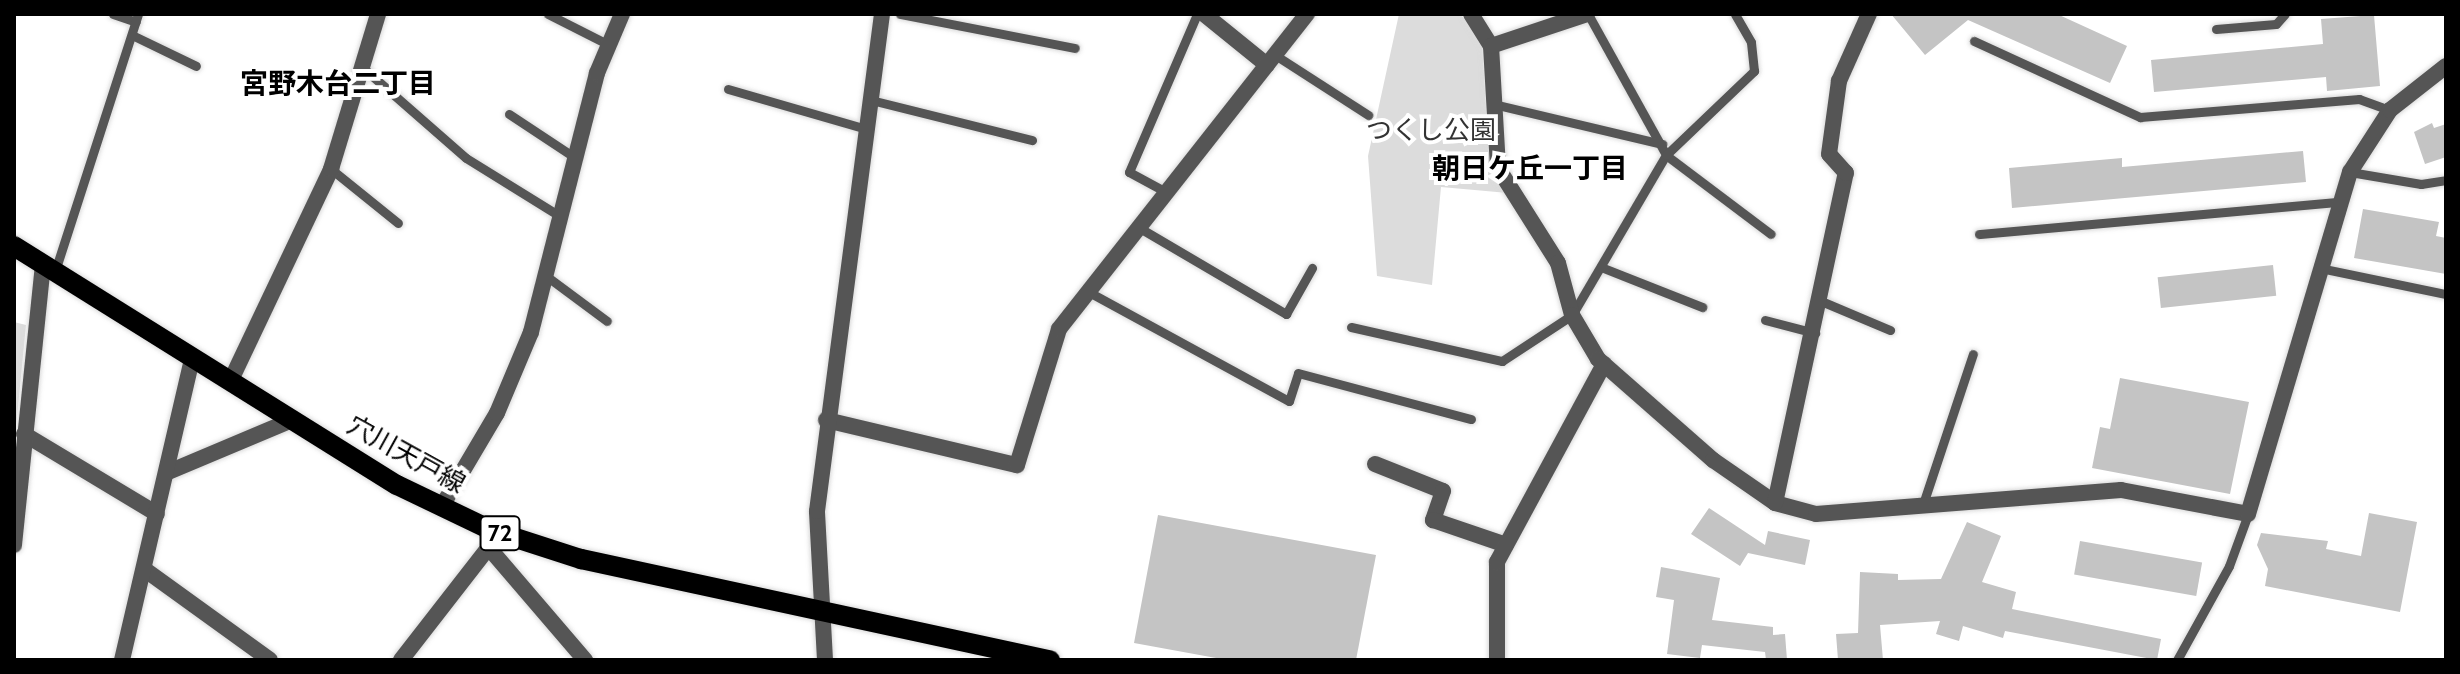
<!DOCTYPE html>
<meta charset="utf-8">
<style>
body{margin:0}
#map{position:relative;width:2460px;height:674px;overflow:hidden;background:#fff;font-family:Cabin,"Noto Sans JP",sans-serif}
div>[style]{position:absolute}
.green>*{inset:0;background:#dcdcdc}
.building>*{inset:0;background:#c4c4c4;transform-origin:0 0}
.roads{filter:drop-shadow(0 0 2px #dbdbdb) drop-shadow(0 0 2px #dbdbdb)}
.service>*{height:9px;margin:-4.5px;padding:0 4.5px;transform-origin:4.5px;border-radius:4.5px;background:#555}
.minor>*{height:16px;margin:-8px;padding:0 8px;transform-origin:8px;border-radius:8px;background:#555}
.tertiary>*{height:16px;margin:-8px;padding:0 8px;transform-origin:8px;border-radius:8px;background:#555}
.primary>*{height:20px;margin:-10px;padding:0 10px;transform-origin:10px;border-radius:10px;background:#000}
span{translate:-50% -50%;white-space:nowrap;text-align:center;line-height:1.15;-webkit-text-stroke:8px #fff;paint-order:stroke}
.shield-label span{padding:2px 6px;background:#fff;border:2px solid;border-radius:6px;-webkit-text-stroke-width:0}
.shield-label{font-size:24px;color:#000;font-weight:700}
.park-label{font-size:26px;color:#333}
.street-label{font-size:26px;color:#000}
.neighbourhood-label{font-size:28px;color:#000;font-weight:700}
.frame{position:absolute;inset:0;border:16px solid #000;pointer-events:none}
</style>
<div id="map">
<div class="green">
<i style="clip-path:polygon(1399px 14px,1459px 14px,1470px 23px,1482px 45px,1490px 171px,1508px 193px,1441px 187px,1432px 285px,1377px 276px,1368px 156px)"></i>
<i style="clip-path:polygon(14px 322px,26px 325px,14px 448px)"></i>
</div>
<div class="building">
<i style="clip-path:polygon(1891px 14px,2057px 14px,2127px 46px,2110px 83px,1968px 20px,1925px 55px)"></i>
<i style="clip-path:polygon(2374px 15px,2380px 86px,2327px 91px,2326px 77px,2154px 92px,2151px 60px,2323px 44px,2321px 19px)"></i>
<i style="clip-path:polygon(2432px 123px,2434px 128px,2446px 124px,2446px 157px,2425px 164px,2414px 132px)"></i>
<i style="clip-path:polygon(2303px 151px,2306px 182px,2012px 208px,2009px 168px,2122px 158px,2122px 167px)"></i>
<i style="clip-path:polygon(2363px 209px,2439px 222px,2436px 236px,2446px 238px,2446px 274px,2354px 258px)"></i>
<i style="left:2273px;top:265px;width:31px;height:116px;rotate:84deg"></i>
<i style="clip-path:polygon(2120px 378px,2249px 402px,2230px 494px,2092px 468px,2100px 427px,2110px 429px)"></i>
<i style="clip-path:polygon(1709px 508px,1765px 545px,1768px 531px,1810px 540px,1805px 565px,1748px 553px,1740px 566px,1691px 534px)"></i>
<i style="clip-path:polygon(2369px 513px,2417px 522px,2400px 612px,2265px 586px,2268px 569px,2257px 545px,2261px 533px,2328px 541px,2326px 549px,2361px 556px)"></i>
<i style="clip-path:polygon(1158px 515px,1376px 555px,1356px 660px,1227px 660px,1134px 643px)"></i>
<i style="clip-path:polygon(1967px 522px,2001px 536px,1982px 582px,2016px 592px,2012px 609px,2161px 639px,2157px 660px,2005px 631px,2003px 638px,1963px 626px,1959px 641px,1936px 634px,1940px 621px,1880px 625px,1883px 660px,1838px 660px,1836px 634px,1858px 633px,1860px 572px,1898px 574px,1898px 580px,1941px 579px)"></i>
<i style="left:2080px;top:541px;width:124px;height:34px;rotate:10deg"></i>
<i style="clip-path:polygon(1661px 567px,1720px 578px,1712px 620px,1773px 627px,1773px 635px,1785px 634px,1787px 660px,1766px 660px,1765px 652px,1702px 645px,1700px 658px,1667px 654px,1674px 600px,1656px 597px)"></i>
</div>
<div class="roads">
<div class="service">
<i style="left:113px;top:14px;width:24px;rotate:19deg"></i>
<i style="left:548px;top:14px;width:68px;rotate:26.9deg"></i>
<i style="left:900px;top:14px;width:178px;rotate:11deg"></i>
<i style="left:1588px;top:14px;width:161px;rotate:61deg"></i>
<i style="left:1666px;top:155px;width:131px;rotate:37deg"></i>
<i style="left:2216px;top:29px;width:60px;rotate:-4.8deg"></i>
<i style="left:2276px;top:24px;width:13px;rotate:-48deg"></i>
<i style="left:132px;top:35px;width:71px;rotate:25.8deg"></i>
<i style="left:1974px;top:41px;width:183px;rotate:24.6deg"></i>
<i style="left:2140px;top:117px;width:220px;rotate:-4.7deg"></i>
<i style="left:2359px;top:99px;width:33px;rotate:20deg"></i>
<i style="left:1275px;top:55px;width:111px;rotate:32.8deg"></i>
<i style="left:362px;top:67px;width:138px;rotate:41.2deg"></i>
<i style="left:466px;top:158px;width:108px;rotate:31.8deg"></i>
<i style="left:728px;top:89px;width:145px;rotate:16.1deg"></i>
<i style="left:871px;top:100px;width:166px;rotate:14deg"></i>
<i style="left:1493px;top:104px;width:174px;rotate:13.3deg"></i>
<i style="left:509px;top:114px;width:78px;rotate:33.5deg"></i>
<i style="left:331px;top:169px;width:86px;rotate:38.9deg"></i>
<i style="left:2350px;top:172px;width:72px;rotate:9.6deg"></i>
<i style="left:2421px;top:184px;width:25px;rotate:-9deg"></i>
<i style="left:1166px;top:192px;width:42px;rotate:-151.6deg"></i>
<i style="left:1129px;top:172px;width:172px;rotate:-66.7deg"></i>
<i style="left:1138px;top:227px;width:172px;rotate:30.4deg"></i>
<i style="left:1286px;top:314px;width:53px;rotate:-60.5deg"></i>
<i style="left:1979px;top:234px;width:363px;rotate:-5.1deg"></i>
<i style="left:1601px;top:267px;width:109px;rotate:21.6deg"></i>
<i style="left:2320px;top:268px;width:129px;rotate:11.7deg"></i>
<i style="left:55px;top:271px;width:270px;rotate:-72.1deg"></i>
<i style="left:549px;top:278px;width:72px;rotate:36.6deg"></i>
<i style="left:1087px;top:291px;width:230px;rotate:28.6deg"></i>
<i style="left:1289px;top:401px;width:29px;rotate:-72deg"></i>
<i style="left:1298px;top:373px;width:179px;rotate:14.9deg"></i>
<i style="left:1821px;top:301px;width:75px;rotate:22.8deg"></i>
<i style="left:1765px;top:320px;width:52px;rotate:14.6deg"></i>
<i style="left:1351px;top:327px;width:155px;rotate:12.7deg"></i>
<i style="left:1502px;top:361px;width:84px;rotate:-33.3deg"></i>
<i style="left:1572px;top:315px;width:186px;rotate:-59.6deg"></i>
<i style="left:1666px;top:155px;width:122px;rotate:-43.7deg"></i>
<i style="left:1754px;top:71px;width:29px;rotate:-96deg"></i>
<i style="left:1751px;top:42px;width:32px;rotate:-120deg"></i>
<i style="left:1923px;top:504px;width:158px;rotate:-71.6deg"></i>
<i style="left:2177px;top:660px;width:107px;rotate:-61deg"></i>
<i style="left:2229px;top:566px;width:55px;rotate:-69.9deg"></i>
</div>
<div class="minor">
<i style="left:1204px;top:14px;width:81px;rotate:39deg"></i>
<i style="left:1471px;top:14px;width:38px;rotate:58deg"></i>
<i style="left:1491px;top:46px;width:122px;rotate:86.7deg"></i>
<i style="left:1498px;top:168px;width:112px;rotate:57.7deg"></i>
<i style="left:1558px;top:263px;width:54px;rotate:74.9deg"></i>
<i style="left:1572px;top:315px;width:51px;rotate:59.4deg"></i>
<i style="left:1598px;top:359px;width:153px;rotate:41.3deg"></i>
<i style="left:1713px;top:460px;width:75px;rotate:34.7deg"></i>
<i style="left:1775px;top:503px;width:42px;rotate:15deg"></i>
<i style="left:1816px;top:514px;width:306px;rotate:-4.5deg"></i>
<i style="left:2121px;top:490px;width:129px;rotate:10.7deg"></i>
<i style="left:1491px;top:46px;width:101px;rotate:-18.4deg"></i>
<i style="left:230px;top:382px;width:236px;rotate:-64.6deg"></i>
<i style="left:331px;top:169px;width:162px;rotate:-73.1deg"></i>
<i style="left:826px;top:420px;width:196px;rotate:13.3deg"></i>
<i style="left:1017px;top:465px;width:142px;rotate:-72.8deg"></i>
<i style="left:1059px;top:329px;width:401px;rotate:-51.8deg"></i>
<i style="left:24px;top:434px;width:155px;rotate:31deg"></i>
<i style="left:1375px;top:464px;width:73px;rotate:21.7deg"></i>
<i style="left:1443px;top:491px;width:31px;rotate:109deg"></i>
<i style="left:1433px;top:520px;width:77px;rotate:18.9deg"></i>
<i style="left:166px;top:473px;width:137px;rotate:-22.8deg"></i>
<i style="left:1775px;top:503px;width:338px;rotate:-77.9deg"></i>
<i style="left:1846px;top:173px;width:25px;rotate:-132deg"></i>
<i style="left:1829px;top:154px;width:74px;rotate:-82.2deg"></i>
<i style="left:1839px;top:81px;width:73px;rotate:-65.9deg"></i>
<i style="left:442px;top:506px;width:108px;rotate:-59.4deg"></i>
<i style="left:497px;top:413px;width:88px;rotate:-67.2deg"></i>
<i style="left:531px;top:332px;width:267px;rotate:-75.7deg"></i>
<i style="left:597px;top:73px;width:64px;rotate:-67deg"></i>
<i style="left:14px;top:545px;width:282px;rotate:-84.1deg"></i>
<i style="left:489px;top:548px;width:148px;rotate:49.4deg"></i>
<i style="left:144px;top:569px;width:155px;rotate:35.8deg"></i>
<i style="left:122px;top:660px;width:308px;rotate:-76.9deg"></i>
<i style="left:401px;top:660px;width:161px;rotate:-52.1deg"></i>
<i style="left:1497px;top:660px;width:98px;rotate:-90deg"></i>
<i style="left:1497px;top:562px;width:225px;rotate:-61.6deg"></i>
</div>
<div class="tertiary">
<i style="left:2248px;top:514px;width:357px;rotate:-73.4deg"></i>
<i style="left:2350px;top:172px;width:74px;rotate:-57.2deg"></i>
<i style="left:2390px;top:110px;width:71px;rotate:-38.2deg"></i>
<i style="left:825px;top:660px;width:149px;rotate:-93.1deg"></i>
<i style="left:817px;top:511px;width:501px;rotate:-82.55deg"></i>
</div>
<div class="primary">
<i style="left:14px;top:246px;width:451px;rotate:32deg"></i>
<i style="left:397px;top:485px;width:104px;rotate:25.6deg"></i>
<i style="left:491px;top:530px;width:95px;rotate:17.9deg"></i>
<i style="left:581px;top:559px;width:480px;rotate:12.2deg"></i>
</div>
</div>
<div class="shield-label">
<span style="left:500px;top:533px">72</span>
</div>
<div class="park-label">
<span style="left:1431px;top:131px">つくし公園</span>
</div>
<div class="street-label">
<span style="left:406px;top:455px;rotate:29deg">穴川天戸線</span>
</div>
<div class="neighbourhood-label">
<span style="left:338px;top:83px">宮野木台二丁目</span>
<span style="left:1530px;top:168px">朝日ケ丘一丁目</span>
</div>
<div class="frame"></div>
</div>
